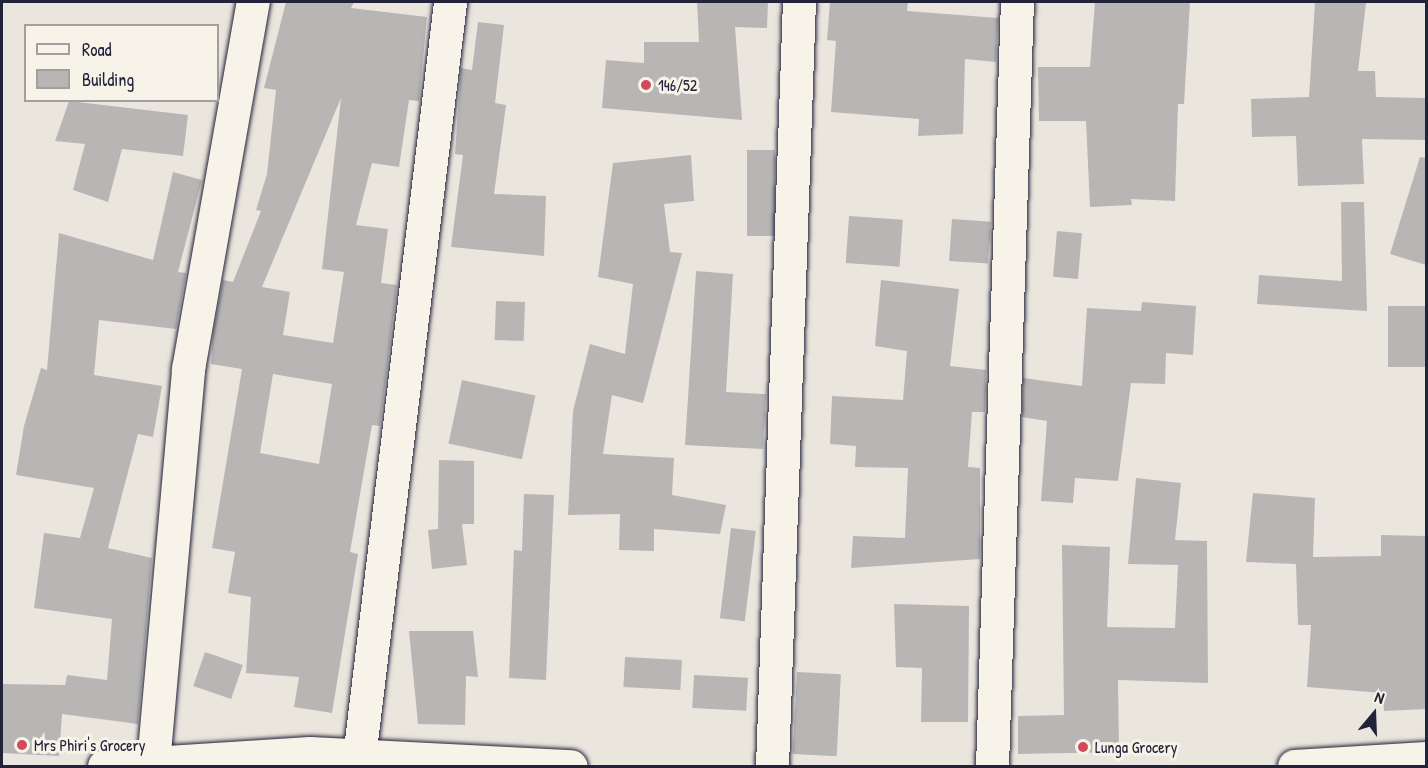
<!DOCTYPE html>
<style>
body{margin:0}
#map{position:relative;width:1428px;height:768px;overflow:hidden;background:#eae6de;font-family:"Patrick Hand",sans-serif}
div>[style]{position:absolute}
.building>*{inset:0;background:#b8b6b5;transform-origin:0 0}
.roads{filter:drop-shadow(0 0 2px #22223b) drop-shadow(0 0 2px #22223b)}
.minor>*{height:33px;margin:-16.5px;padding:0 16.5px;transform-origin:16.5px;border-radius:16.5px;background:#f7f3e8}
.dots>*{width:16px;height:16px;translate:-50% -50%;box-sizing:border-box;border:3px solid #f7f3e8;border-radius:50%}
span{translate:-50% -50%;white-space:nowrap;text-align:center;line-height:1.15;-webkit-text-stroke:6px #f7f3e8;paint-order:stroke}
.poi-label{font-size:16px;color:#22223b}
.left{translate:0 -50%;text-align:left}
.frame{position:absolute;inset:0;border:3px solid #22223b;pointer-events:none}
.legend{position:absolute;left:24px;top:24px;width:195px;height:78px;box-sizing:border-box;background:#f7f3e8;border:2px solid #a29fa3;margin:0;padding:8px 10px;list-style:none;font-size:18px;color:#22223b}
.legend li{display:flex;align-items:center;gap:12px;height:30px}
.legend b{width:30px;border:2px solid #a29fa3}
.north{position:absolute;left:1344px;top:684px;width:60px;height:60px;-webkit-text-stroke:4px #f7f3e8;paint-order:stroke;rotate:19deg;font-size:16px;font-weight:700;line-height:24px;text-align:center;color:#22223b}
.north::after{content:'';display:block;margin:auto;width:21px;height:27px;background:#22223b;clip-path:polygon(50% 0,100% 100%,50% 72%,0 100%)}
</style>
<div id="map">
<div class="building">
<i style="clip-path:polygon(evenodd,286px 2px,354px 2px,351px 8px,427px 17px,419px 101px,409px 100px,399px 167px,372px 163px,356px 225px,388px 229px,381px 283px,397px 285px,380px 426px,372px 425px,350px 552px,358px 554px,332px 713px,294px 707px,299px 677px,246px 673px,251px 597px,228px 593px,235px 552px,212px 548px,242px 369px,211px 364px,213px 333px,223px 280px,233px 282px,261px 211px,256px 210px,267px 174px,276px 90px,264px 88px,286px 2px,341px 98px,322px 269px,344px 272px,333px 343px,283px 335px,290px 292px,262px 287px,341px 98px,286px 2px,273px 374px,332px 384px,319px 464px,260px 453px,273px 374px)"></i>
<i style="clip-path:polygon(697px 2px,768px 2px,767px 28px,735px 27px,742px 120px,602px 108px,606px 60px,644px 63px,644px 42px,699px 42px)"></i>
<i style="clip-path:polygon(830px 2px,908px 2px,907px 11px,998px 18px,996px 62px,965px 59px,963px 134px,918px 136px,919px 119px,831px 112px,836px 41px,827px 40px)"></i>
<i style="clip-path:polygon(1095px 2px,1190px 2px,1184px 104px,1178px 104px,1175px 201px,1131px 199px,1132px 205px,1090px 207px,1086px 121px,1039px 121px,1038px 67px,1090px 67px)"></i>
<i style="clip-path:polygon(1315px 2px,1366px 3px,1358px 71px,1375px 71px,1376px 97px,1426px 98px,1426px 140px,1362px 139px,1364px 184px,1298px 186px,1296px 136px,1252px 137px,1251px 99px,1309px 97px)"></i>
<i style="clip-path:polygon(478px 22px,504px 25px,495px 103px,506px 105px,494px 194px,546px 196px,544px 256px,451px 247px,463px 155px,455px 154px,461px 68px,472px 70px)"></i>
<i style="clip-path:polygon(69px 101px,188px 115px,183px 156px,122px 149px,108px 202px,73px 190px,85px 144px,55px 141px)"></i>
<i style="left:747px;top:150px;width:28px;height:86px"></i>
<i style="clip-path:polygon(691px 155px,694px 201px,664px 204px,670px 252px,682px 253px,643px 403px,612px 395px,603px 454px,674px 458px,672px 495px,726px 505px,720px 534px,654px 529px,654px 551px,619px 550px,620px 514px,568px 515px,573px 411px,590px 344px,625px 354px,633px 284px,598px 277px,613px 163px)"></i>
<i style="clip-path:polygon(1420px 157px,1426px 158px,1426px 265px,1390px 254px)"></i>
<i style="clip-path:polygon(173px 172px,202px 180px,178px 272px,186px 273px,176px 329px,99px 320px,94px 375px,162px 386px,153px 437px,138px 434px,108px 548px,152px 558px,138px 724px,62px 714px,59px 756px,2px 753px,2px 684px,65px 685px,67px 675px,107px 680px,112px 619px,34px 608px,44px 533px,80px 538px,94px 488px,16px 475px,24px 426px,41px 368px,47px 370px,59px 233px,153px 260px)"></i>
<i style="clip-path:polygon(1341px 202px,1364px 202px,1367px 311px,1257px 304px,1259px 275px,1342px 281px)"></i>
<i style="left:849px;top:216px;width:54px;height:47px;rotate:4deg"></i>
<i style="left:952px;top:219px;width:39px;height:42px;rotate:4deg"></i>
<i style="left:1057px;top:231px;width:25px;height:46px;rotate:5deg"></i>
<i style="clip-path:polygon(696px 271px,733px 274px,726px 392px,766px 394px,763px 449px,685px 445px)"></i>
<i style="clip-path:polygon(881px 280px,959px 289px,950px 366px,986px 370px,985px 412px,972px 412px,968px 467px,980px 468px,980px 559px,851px 568px,853px 536px,905px 538px,908px 468px,855px 467px,856px 446px,830px 444px,832px 396px,903px 400px,907px 351px,875px 346px)"></i>
<i style="left:496px;top:301px;width:29px;height:39px;rotate:2deg"></i>
<i style="clip-path:polygon(1142px 302px,1196px 306px,1193px 355px,1166px 353px,1165px 384px,1131px 383px,1118px 481px,1075px 478px,1073px 503px,1041px 501px,1047px 421px,1022px 417px,1023px 378px,1082px 386px,1087px 308px,1141px 311px)"></i>
<i style="left:1426px;top:306px;width:61px;height:38px;rotate:90deg"></i>
<i style="left:462px;top:380px;width:75px;height:65px;rotate:12deg"></i>
<i style="clip-path:polygon(439px 460px,474px 461px,474px 524px,462px 524px,467px 565px,432px 569px,428px 530px,438px 529px)"></i>
<i style="clip-path:polygon(1136px 478px,1181px 483px,1175px 540px,1207px 541px,1208px 683px,1118px 680px,1119px 752px,1018px 754px,1018px 716px,1064px 715px,1062px 545px,1110px 547px,1107px 627px,1175px 628px,1178px 565px,1128px 564px)"></i>
<i style="clip-path:polygon(1253px 493px,1315px 498px,1313px 557px,1381px 556px,1381px 535px,1426px 536px,1426px 709px,1384px 711px,1383px 693px,1307px 687px,1311px 625px,1298px 625px,1296px 564px,1246px 562px)"></i>
<i style="clip-path:polygon(524px 494px,554px 495px,546px 680px,509px 678px,514px 550px,522px 551px)"></i>
<i style="left:731px;top:528px;width:25px;height:91px;rotate:7deg"></i>
<i style="clip-path:polygon(894px 604px,969px 606px,968px 722px,921px 722px,922px 668px,896px 667px)"></i>
<i style="clip-path:polygon(409px 631px,473px 631px,478px 677px,466px 676px,465px 725px,418px 724px)"></i>
<i style="left:205px;top:652px;width:40px;height:36px;rotate:19deg"></i>
<i style="left:625px;top:657px;width:57px;height:30px;rotate:3deg"></i>
<i style="left:797px;top:672px;width:44px;height:82px;rotate:3deg"></i>
<i style="left:694px;top:675px;width:54px;height:33px;rotate:3deg"></i>
</div>
<div class="roads">
<div class="minor">
<i style="left:153px;top:763px;width:396px;rotate:-84.9deg"></i>
<i style="left:188px;top:369px;width:373px;rotate:-80deg"></i>
<i style="left:104px;top:766px;width:206px;rotate:-3.6deg"></i>
<i style="left:310px;top:753px;width:261px;rotate:2.9deg"></i>
<i style="left:358px;top:766px;width:770px;rotate:-83.13deg"></i>
<i style="left:772px;top:766px;width:764px;rotate:-87.98deg"></i>
<i style="left:992px;top:766px;width:764px;rotate:-88.13deg"></i>
<i style="left:1294px;top:766px;width:132px;rotate:-3.5deg"></i>
</div>
</div>
<div class="dots">
<i style="left:646px;top:85px;background:#d1495b"></i>
<i style="left:22px;top:745px;background:#d1495b"></i>
<i style="left:1083px;top:747px;background:#d1495b"></i>
</div>
<div class="poi-label">
<span class="left" style="left:658px;top:85px">146/52</span>
<span class="left" style="left:34px;top:745px">Mrs Phiri's Grocery</span>
<span class="left" style="left:1095px;top:747px">Lunga Grocery</span>
</div>
<div class="frame"></div>
<ul class="legend">
<li><b style="height:8px;background:#f7f3e8"></b>Road</li>
<li><b style="height:16px;background:#b8b6b5"></b>Building</li>
</ul>
<div class="north">N</div>
</div>
